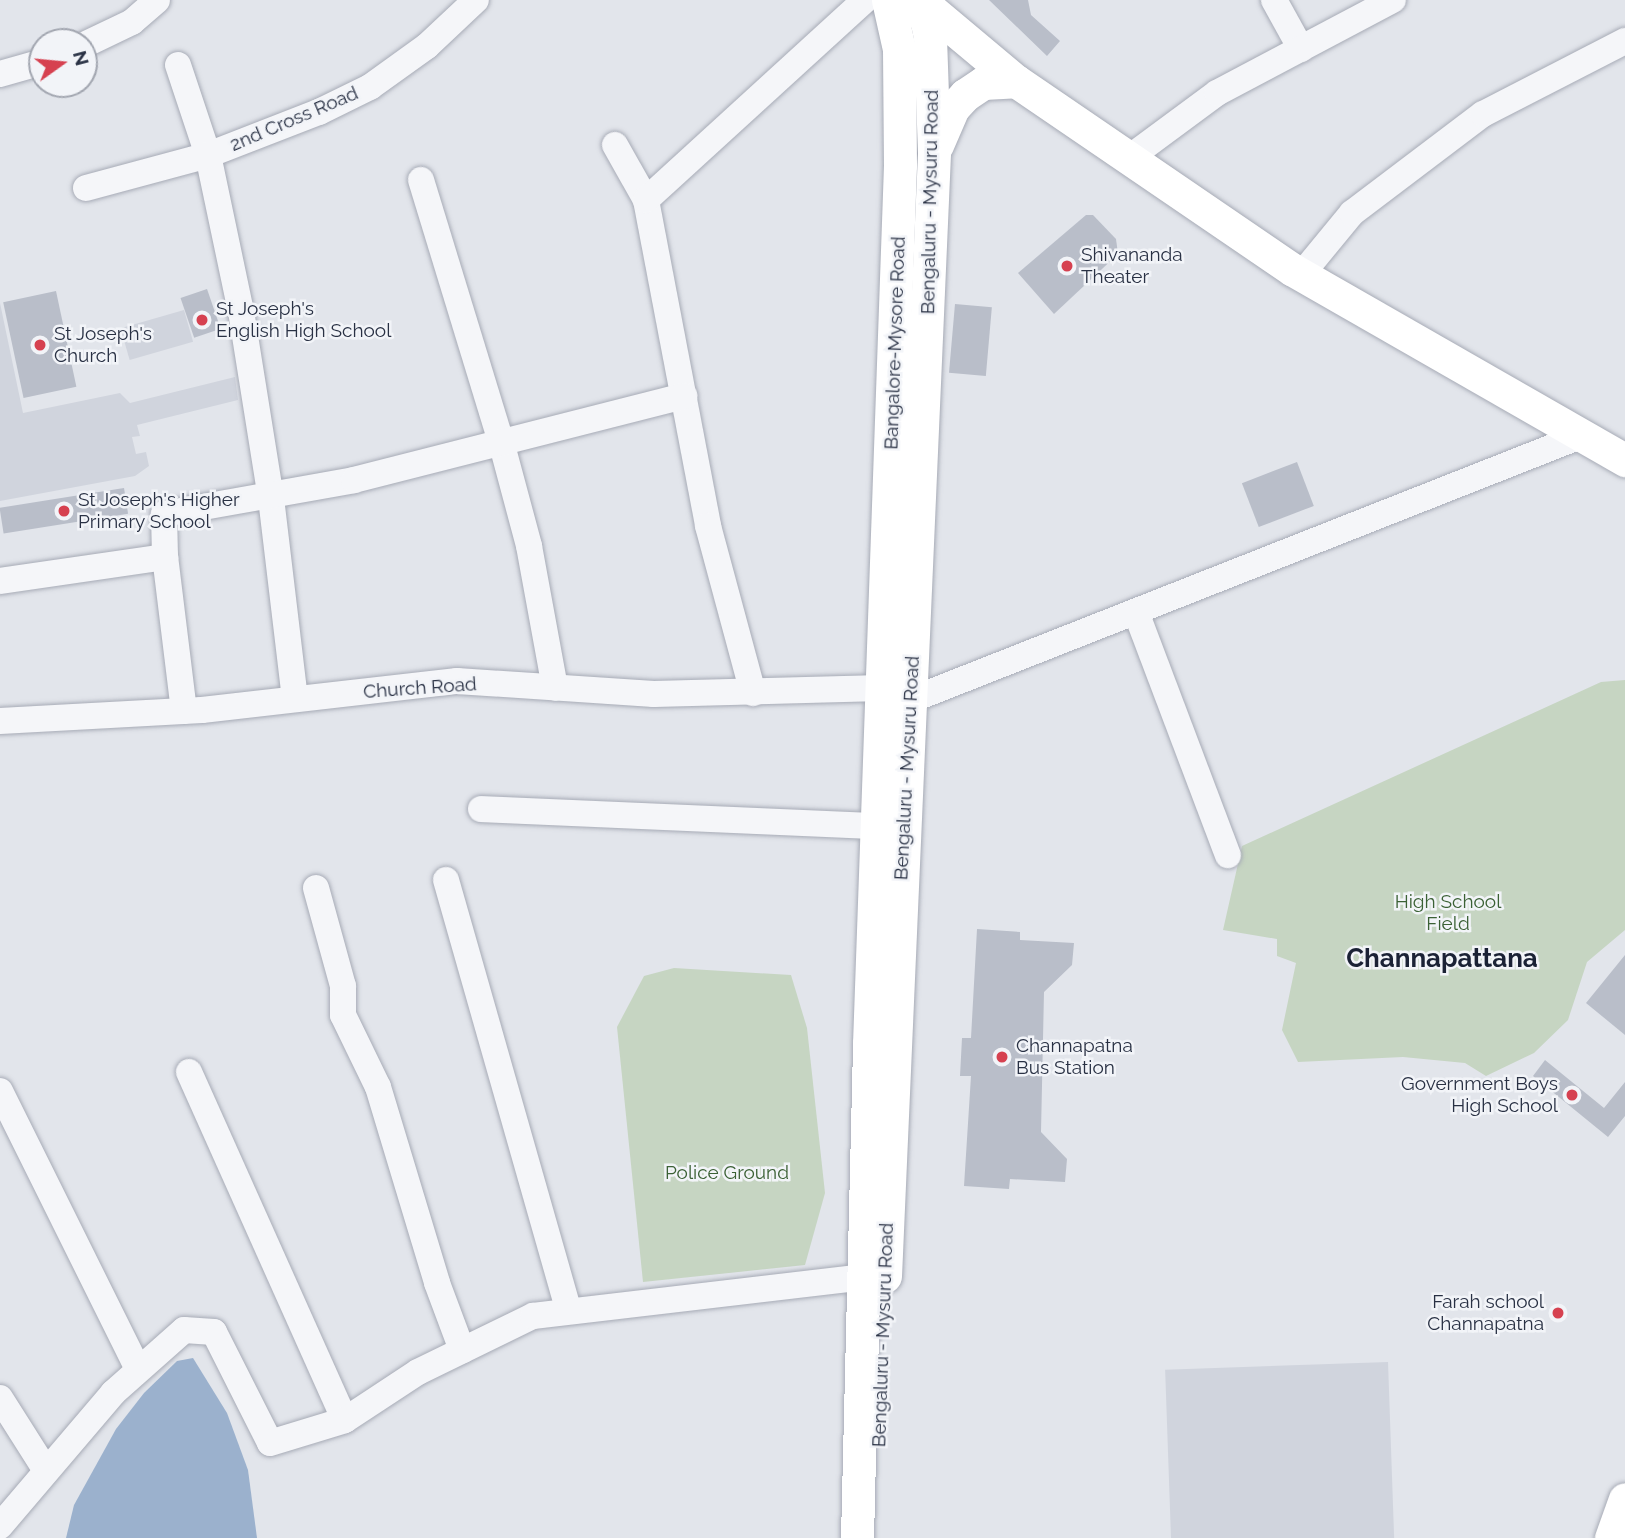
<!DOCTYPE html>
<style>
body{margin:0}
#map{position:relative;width:1625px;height:1538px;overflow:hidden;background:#e2e5eb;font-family:Raleway,sans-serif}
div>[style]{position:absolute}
.built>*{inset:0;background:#d0d4dd;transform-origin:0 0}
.green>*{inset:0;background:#c6d5c2}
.water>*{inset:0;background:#9bb1cd}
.building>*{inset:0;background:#b9bec9;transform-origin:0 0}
.roads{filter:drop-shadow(0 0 2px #a7abb6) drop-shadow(0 0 2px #a7abb6)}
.minor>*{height:26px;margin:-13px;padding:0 13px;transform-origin:13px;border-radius:13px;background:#f5f6f9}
.major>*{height:33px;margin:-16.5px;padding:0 16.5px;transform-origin:16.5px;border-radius:16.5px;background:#fff}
.dots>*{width:19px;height:19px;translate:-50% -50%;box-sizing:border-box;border:4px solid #f2f4f8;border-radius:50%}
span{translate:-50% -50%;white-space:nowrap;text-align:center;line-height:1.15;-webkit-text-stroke:5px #f2f4f8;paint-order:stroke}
.street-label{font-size:19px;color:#293144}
.poi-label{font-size:19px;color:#293144}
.left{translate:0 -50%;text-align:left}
.right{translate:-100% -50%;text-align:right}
.park-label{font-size:19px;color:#3b6135}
.district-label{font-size:26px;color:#1b2235;font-weight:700}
.north{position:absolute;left:28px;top:28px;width:70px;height:70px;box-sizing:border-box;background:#f2f4f8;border:2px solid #a2a6b0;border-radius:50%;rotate:75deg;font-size:19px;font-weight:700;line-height:28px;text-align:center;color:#293144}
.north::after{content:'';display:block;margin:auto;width:24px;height:32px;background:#d64150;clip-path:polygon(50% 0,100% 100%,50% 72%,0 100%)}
</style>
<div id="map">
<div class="built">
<i style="clip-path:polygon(0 303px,23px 413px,120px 393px,130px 403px,235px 377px,238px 400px,137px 425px,140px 436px,132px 437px,136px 454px,146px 452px,149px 466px,135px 476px,0 501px)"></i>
<i style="left:184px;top:310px;width:33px;height:66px;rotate:74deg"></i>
<i style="left:1388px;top:1362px;width:176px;height:223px;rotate:88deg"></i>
</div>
<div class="green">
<i style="clip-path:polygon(1625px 680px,1625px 930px,1587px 962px,1568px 1020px,1534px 1053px,1486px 1076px,1465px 1063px,1403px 1057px,1298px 1062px,1282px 1030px,1296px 963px,1277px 956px,1277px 939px,1223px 930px,1242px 846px,1601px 682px)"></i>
<i style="clip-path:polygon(674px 968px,791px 975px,807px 1028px,825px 1193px,805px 1265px,643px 1282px,617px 1027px,644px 976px)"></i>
</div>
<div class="water">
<i style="clip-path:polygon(193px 1358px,227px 1413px,248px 1470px,257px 1538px,66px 1538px,74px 1505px,116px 1429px,144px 1393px,177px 1361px)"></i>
</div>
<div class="building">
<i style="clip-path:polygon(989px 0,1028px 0,1031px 15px,1060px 41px,1047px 56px)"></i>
<i style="clip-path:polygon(1086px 215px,1093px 215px,1116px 239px,1118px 254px,1054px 314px,1018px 273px)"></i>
<i style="left:207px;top:289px;width:42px;height:28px;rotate:71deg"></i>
<i style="left:56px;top:291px;width:98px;height:54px;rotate:78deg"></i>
<i style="left:955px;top:304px;width:37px;height:69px;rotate:5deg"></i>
<i style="left:1297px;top:462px;width:47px;height:59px;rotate:69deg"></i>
<i style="left:124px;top:488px;width:26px;height:126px;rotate:81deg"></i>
<i style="clip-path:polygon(977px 929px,1020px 932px,1020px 940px,1074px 943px,1072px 965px,1044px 992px,1041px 1132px,1067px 1159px,1065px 1182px,1010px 1179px,1009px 1189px,964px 1186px,971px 1076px,960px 1076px,962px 1038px,971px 1038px)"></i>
<i style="clip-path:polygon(1625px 955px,1625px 1035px,1586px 1003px)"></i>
<i style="clip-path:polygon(1545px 1060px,1604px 1108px,1625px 1082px,1625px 1116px,1608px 1137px,1533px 1076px)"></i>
</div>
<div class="roads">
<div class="minor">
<i style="left:1274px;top:0;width:56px;rotate:61.1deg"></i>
<i style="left:84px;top:45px;width:53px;rotate:-25.6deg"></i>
<i style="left:132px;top:22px;width:33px;rotate:-41deg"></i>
<i style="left:178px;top:65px;width:95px;rotate:71.6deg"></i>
<i style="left:208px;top:155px;width:159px;rotate:78.1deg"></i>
<i style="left:241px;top:311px;width:189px;rotate:80.9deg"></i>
<i style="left:271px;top:498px;width:202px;rotate:83.2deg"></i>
<i style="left:0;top:74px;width:44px;rotate:-15.9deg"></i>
<i style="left:615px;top:145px;width:63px;rotate:60.6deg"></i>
<i style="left:646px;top:200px;width:332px;rotate:79.2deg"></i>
<i style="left:708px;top:526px;width:173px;rotate:74.9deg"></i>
<i style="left:1129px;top:158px;width:109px;rotate:-36.5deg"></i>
<i style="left:1217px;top:93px;width:199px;rotate:-27.9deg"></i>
<i style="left:421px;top:180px;width:277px;rotate:73deg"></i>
<i style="left:502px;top:445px;width:105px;rotate:75deg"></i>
<i style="left:529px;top:546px;width:144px;rotate:79.6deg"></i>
<i style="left:86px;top:188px;width:126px;rotate:-15.1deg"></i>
<i style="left:208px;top:155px;width:119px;rotate:-21.2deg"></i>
<i style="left:319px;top:112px;width:57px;rotate:-26.1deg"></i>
<i style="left:370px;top:87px;width:70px;rotate:-35.7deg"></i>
<i style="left:427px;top:46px;width:67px;rotate:-43.2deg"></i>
<i style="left:646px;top:200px;width:297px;rotate:-42.4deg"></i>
<i style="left:1301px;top:275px;width:80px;rotate:-50.6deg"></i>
<i style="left:1352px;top:213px;width:164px;rotate:-37.1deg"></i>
<i style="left:1483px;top:114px;width:160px;rotate:-27.2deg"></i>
<i style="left:0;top:581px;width:167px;rotate:-8.3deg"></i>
<i style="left:1136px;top:612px;width:260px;rotate:69.3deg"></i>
<i style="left:911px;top:700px;width:722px;rotate:-21.52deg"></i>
<i style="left:184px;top:711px;width:155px;rotate:-97deg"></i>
<i style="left:165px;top:557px;width:43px;rotate:-91.3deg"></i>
<i style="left:164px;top:514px;width:193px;rotate:-10.1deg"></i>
<i style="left:354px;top:480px;width:341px;rotate:-14.3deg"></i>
<i style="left:0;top:721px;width:202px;rotate:-3.1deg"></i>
<i style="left:202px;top:710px;width:257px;rotate:-6.5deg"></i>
<i style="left:457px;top:681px;width:197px;rotate:3.8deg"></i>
<i style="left:654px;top:694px;width:228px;rotate:-1.5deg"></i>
<i style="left:481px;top:809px;width:396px;rotate:2.5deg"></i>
<i style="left:446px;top:880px;width:446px;rotate:74.1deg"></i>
<i style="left:316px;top:888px;width:102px;rotate:74.6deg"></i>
<i style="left:343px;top:986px;width:29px;rotate:90deg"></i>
<i style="left:343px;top:1015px;width:80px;rotate:64.1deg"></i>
<i style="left:378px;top:1087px;width:205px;rotate:73.2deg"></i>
<i style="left:437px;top:1283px;width:72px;rotate:69.5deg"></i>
<i style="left:189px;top:1072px;width:381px;rotate:65.9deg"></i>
<i style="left:0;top:1091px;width:310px;rotate:63.6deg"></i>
<i style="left:0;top:1398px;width:84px;rotate:57.6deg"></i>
<i style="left:0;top:1526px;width:175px;rotate:-49.6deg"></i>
<i style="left:113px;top:1393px;width:95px;rotate:-41.6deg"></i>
<i style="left:184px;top:1330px;width:30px;rotate:4deg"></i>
<i style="left:214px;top:1332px;width:124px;rotate:63.2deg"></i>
<i style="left:270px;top:1443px;width:78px;rotate:-17deg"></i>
<i style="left:345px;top:1420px;width:87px;rotate:-33.3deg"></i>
<i style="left:418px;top:1372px;width:128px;rotate:-26deg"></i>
<i style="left:533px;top:1316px;width:334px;rotate:-6.7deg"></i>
</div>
<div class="major">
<i style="left:914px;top:11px;width:13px;rotate:-29deg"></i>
<i style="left:925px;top:5px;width:119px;rotate:39.9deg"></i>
<i style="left:1016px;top:81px;width:335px;rotate:34.3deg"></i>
<i style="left:1293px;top:270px;width:383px;rotate:29.8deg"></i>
<i style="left:937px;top:145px;width:40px;rotate:-66.6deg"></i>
<i style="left:953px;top:108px;width:18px;rotate:-47deg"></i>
<i style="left:965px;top:95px;width:22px;rotate:-34deg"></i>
<i style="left:983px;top:83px;width:33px;rotate:-3deg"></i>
<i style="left:885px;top:1276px;width:1125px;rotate:-87.5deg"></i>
<i style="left:934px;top:152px;width:115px;rotate:-92deg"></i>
<i style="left:930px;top:37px;width:38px;rotate:-102deg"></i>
<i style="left:857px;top:1538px;width:494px;rotate:-88.6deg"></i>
<i style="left:869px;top:1044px;width:880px;rotate:-87.98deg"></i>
<i style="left:900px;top:165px;width:116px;rotate:-90.5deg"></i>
<i style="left:899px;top:49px;width:50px;rotate:-102.7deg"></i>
<i style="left:1611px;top:1538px;width:41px;rotate:-70.3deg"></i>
</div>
</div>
<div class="dots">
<i style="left:1067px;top:266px;background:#d64150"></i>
<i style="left:202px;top:320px;background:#d64150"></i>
<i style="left:40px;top:345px;background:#d64150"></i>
<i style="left:64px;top:511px;background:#d64150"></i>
<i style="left:1002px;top:1057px;background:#d64150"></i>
<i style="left:1572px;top:1095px;background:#d64150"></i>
<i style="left:1558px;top:1313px;background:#d64150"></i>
</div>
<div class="street-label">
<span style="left:294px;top:119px;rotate:-23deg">2nd Cross Road</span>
<span style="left:930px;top:202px;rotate:-89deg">Bengaluru - Mysuru Road</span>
<span style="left:895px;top:343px;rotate:-88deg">Bangalore-Mysore Road</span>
<span style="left:420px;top:688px;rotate:-4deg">Church Road</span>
<span style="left:907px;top:768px;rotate:-87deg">Bengaluru - Mysuru Road</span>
<span style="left:883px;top:1335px;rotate:-88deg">Bengaluru - Mysuru Road</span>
</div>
<div class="poi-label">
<span class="left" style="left:1081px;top:266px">Shivananda<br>Theater</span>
<span class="left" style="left:216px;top:320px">St Joseph's<br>English High School</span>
<span class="left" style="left:54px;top:345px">St Joseph's<br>Church</span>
<span class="left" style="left:78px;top:511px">St Joseph's Higher<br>Primary School</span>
<span class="left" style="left:1016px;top:1057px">Channapatna<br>Bus Station</span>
<span class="right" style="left:1558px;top:1095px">Government Boys<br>High School</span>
<span class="right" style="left:1544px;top:1313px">Farah school<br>Channapatna</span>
</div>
<div class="park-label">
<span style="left:1448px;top:913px">High School<br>Field</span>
<span style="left:727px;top:1173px">Police Ground</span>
</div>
<div class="district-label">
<span style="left:1442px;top:959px">Channapattana</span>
</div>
<div class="north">N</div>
</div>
